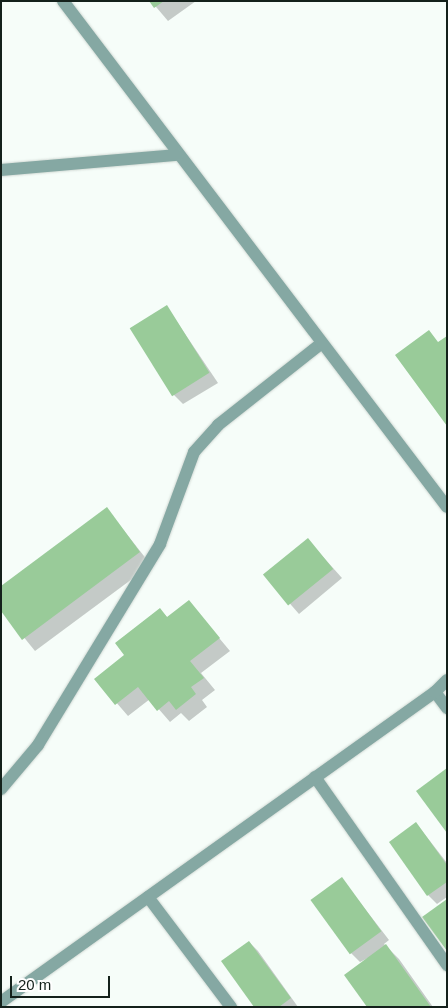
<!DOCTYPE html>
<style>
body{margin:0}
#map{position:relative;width:448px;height:1008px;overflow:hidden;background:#f6fdf9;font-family:Helvetica,sans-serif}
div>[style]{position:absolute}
.shadow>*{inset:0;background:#0003}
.building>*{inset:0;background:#99cb99;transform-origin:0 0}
.roads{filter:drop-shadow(0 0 1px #d2dad5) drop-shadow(0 0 1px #d2dad5)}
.lane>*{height:12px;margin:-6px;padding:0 6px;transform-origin:6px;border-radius:6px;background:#85a8a3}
.street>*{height:12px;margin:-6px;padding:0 6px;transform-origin:6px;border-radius:6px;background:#85a8a3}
span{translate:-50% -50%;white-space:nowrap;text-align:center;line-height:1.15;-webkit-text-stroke:4px #fff;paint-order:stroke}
.frame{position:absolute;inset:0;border:2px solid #14211b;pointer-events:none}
.scale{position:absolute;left:10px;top:976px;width:100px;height:22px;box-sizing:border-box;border:2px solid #14211b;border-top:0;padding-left:6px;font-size:15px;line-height:18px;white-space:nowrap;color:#14211b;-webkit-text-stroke:4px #fff;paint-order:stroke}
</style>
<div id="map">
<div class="shadow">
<i style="clip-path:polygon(151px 1px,196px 1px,168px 21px)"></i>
<i style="clip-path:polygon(167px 307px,218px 383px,183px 404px,174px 395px)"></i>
<i style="clip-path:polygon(107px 509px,151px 565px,35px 651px,1px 609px)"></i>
<i style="clip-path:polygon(316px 549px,342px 578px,299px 614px,265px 575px)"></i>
<i style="clip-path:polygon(189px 602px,230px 651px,201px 673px,215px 690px,202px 700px,207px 707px,189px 721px,181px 713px,170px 722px,150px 699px,128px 716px,96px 679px,126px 655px,160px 610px,168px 618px)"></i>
<i style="clip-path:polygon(416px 823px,447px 863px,447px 897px,437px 904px,428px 895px)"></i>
<i style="clip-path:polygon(342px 879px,389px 940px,384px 944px,399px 959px,433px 1007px,369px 1007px,372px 956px,360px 962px,351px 953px)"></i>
<i style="clip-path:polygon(249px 942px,258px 951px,298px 1007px,256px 1007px)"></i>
</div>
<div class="building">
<i style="clip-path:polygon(149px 1px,164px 1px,154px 8px)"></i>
<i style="left:167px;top:305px;width:80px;height:44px;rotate:58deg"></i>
<i style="clip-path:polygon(429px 330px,438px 342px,447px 336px,447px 426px,395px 355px)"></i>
<i style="clip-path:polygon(107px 507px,140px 552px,22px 640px,1px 611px,1px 586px)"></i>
<i style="left:308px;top:538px;width:40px;height:58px;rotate:51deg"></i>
<i style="clip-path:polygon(189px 600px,220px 638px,190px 661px,204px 678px,191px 687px,196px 694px,176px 710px,169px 701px,157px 711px,138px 687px,115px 705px,94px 679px,124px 655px,115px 643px,160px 608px,167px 617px)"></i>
<i style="clip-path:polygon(447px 768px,447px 833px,416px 791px)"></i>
<i style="clip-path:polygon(416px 822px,447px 865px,447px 882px,427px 896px,389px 842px)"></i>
<i style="left:342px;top:877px;width:67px;height:39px;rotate:54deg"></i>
<i style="clip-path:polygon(447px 899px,447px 951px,422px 917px)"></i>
<i style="clip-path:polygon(249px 941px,291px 998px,279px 1007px,254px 1007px,221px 961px)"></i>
<i style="clip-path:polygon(386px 944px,431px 1007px,367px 1007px,344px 975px)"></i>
</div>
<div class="roads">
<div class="lane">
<i style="left:435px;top:692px;width:20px;rotate:53deg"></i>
<i style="left:315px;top:777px;width:230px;rotate:54.9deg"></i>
<i style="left:1px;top:789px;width:57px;rotate:-49.9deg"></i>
<i style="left:38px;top:745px;width:235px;rotate:-58.7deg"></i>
<i style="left:160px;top:544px;width:98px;rotate:-69.7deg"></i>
<i style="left:194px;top:452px;width:36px;rotate:-48deg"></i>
<i style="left:218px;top:425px;width:132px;rotate:-38.3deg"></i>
</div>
<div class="street">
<i style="left:63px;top:1px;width:635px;rotate:52.81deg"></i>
<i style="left:1px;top:170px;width:177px;rotate:-4.9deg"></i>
<i style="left:148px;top:897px;width:138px;rotate:53deg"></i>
<i style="left:1px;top:1002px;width:533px;rotate:-35.54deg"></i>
<i style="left:435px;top:692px;width:17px;rotate:-45deg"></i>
</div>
</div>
<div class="frame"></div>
<div class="scale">20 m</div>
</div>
